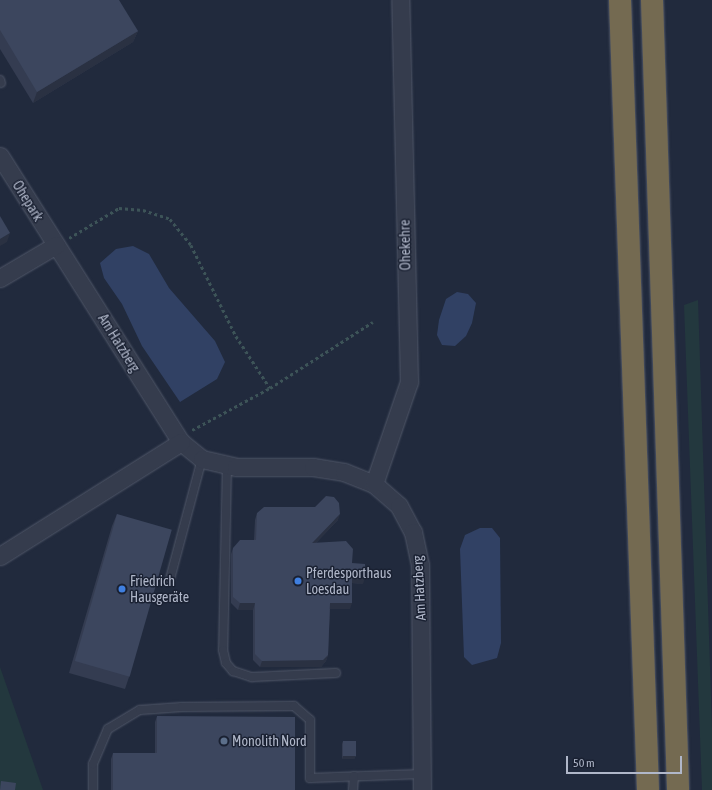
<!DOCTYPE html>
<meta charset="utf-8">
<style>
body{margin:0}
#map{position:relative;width:712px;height:790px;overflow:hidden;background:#212a3d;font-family:"Asap Condensed",sans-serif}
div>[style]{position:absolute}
.green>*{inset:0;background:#23383e}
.water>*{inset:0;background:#314164}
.path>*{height:2.5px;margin-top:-1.25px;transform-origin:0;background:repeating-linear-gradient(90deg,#3d5458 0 3px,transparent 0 6px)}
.roads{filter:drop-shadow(0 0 1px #505768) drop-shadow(0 0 1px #505768)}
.service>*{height:8px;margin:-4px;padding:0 4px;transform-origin:4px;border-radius:4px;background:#353c4d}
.minor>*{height:17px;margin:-8.5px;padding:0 8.5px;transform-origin:8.5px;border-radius:8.5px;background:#353c4d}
.motorway>*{height:22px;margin:-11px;padding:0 11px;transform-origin:11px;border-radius:11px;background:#746a51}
.wall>*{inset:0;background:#343c51}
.shaded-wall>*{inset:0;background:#2a3142}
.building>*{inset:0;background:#3c465e;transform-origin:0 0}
.dots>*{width:11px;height:11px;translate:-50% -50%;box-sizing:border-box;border:2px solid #1a2132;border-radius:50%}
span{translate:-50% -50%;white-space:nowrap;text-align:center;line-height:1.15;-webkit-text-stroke:3px #1a2132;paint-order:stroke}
.street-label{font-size:14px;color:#b0b7c9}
.poi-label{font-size:14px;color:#b0b7c9}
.left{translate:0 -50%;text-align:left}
.scale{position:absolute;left:566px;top:756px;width:116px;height:18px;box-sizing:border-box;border:2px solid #b0b7c9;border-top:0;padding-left:5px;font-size:12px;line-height:14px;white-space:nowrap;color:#b0b7c9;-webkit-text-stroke:3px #1a2132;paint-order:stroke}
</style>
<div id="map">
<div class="green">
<i style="clip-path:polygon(698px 300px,712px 728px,712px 790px,702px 790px,684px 305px)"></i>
<i style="clip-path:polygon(0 667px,43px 790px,0 790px)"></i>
</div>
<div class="water">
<i style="clip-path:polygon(133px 246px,149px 254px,169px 288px,215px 341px,225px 362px,217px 379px,180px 402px,142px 346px,122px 304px,104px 278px,100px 263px,116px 249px)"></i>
<i style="clip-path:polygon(457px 292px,468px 294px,476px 303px,472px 323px,466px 336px,455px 346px,442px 345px,437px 335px,439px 320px,446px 299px)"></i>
<i style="clip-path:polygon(480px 528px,492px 528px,500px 538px,501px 643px,497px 658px,472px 665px,464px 657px,460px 549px,465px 535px)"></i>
</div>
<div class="path">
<i style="left:69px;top:238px;width:58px;rotate:-31deg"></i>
<i style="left:119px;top:208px;width:24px;rotate:5deg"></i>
<i style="left:143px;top:210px;width:28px;rotate:18deg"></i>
<i style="left:170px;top:219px;width:33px;rotate:51deg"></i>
<i style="left:191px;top:245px;width:102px;rotate:63.7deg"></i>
<i style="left:236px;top:336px;width:62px;rotate:56.8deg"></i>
<i style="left:192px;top:430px;width:89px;rotate:-28.3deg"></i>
<i style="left:270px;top:388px;width:122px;rotate:-32.7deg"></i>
</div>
<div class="roads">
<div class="service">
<i style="left:0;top:80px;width:3px;rotate:72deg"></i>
<i style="left:227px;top:465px;width:185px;rotate:91.2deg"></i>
<i style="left:223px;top:650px;width:13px;rotate:77deg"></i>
<i style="left:226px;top:663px;width:11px;rotate:49deg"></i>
<i style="left:233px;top:671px;width:20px;rotate:18deg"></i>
<i style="left:252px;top:677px;width:84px;rotate:-2.7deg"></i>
<i style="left:170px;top:579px;width:124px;rotate:-75.1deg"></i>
<i style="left:93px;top:790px;width:26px;rotate:-90deg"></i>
<i style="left:93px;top:764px;width:38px;rotate:-67deg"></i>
<i style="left:108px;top:729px;width:37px;rotate:-31deg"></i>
<i style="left:140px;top:710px;width:42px;rotate:-4.1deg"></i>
<i style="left:182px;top:707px;width:112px;rotate:-0.5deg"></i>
<i style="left:294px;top:706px;width:21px;rotate:41deg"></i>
<i style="left:310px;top:720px;width:58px;rotate:90deg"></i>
<i style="left:310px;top:778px;width:112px;rotate:-2deg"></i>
<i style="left:353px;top:790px;width:14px;rotate:-86deg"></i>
</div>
<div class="minor">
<i style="left:0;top:156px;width:338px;rotate:57.7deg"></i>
<i style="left:181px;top:442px;width:27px;rotate:39deg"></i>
<i style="left:202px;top:459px;width:35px;rotate:13deg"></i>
<i style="left:236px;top:467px;width:77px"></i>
<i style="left:313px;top:467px;width:31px;rotate:9deg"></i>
<i style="left:344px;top:472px;width:32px;rotate:22deg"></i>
<i style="left:374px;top:484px;width:33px;rotate:41deg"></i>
<i style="left:399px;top:506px;width:30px;rotate:62deg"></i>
<i style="left:413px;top:532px;width:34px;rotate:78deg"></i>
<i style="left:420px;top:565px;width:225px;rotate:89.5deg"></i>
<i style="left:0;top:278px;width:65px;rotate:-30.5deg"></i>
<i style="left:374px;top:484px;width:108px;rotate:-71.1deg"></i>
<i style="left:409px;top:382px;width:382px;rotate:-91.3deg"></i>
<i style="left:0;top:556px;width:214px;rotate:-32.2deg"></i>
</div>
<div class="motorway">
<i style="left:620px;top:0;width:790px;rotate:87.97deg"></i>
<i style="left:652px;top:0;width:790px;rotate:88.11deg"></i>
</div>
</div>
<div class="wall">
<i style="clip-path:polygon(0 0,138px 31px,133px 42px,33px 103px,0 49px)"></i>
<i style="clip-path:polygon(257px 513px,338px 520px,316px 543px,352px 563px,363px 584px,352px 583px,350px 609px,330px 609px,328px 655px,326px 661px,321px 667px,260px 667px,253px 660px,253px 610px,238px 610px,231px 603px,231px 554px,233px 548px,254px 540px,255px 520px)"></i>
<i style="clip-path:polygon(117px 514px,129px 677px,125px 689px,69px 673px,112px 526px)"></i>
<i style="clip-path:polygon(157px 716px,295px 790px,111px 790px,111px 759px,113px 753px,155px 753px,155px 722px)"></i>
<i style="clip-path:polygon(343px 741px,356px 756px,354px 759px,342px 759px,342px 744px)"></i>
</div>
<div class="shaded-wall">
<i style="clip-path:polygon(138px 31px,133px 42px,33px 103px,37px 92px)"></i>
<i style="clip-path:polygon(10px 233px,7px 242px,0 246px,0 239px)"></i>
<i style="clip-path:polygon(340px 514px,338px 520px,310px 549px,312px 543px)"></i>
<i style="clip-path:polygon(352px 577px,365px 578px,363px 584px,350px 583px)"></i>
<i style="clip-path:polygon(240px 603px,255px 603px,253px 610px,238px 610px)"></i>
<i style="clip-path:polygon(330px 603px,352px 603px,350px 609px,328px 609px)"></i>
<i style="clip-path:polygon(328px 655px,326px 661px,321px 667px,260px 667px,262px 661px)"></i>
<i style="clip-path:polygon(343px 756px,356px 756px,354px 759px,342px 759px)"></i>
</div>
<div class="building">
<i style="clip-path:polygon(0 0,119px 0,138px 31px,37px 92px,0 30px)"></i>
<i style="clip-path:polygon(0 216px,10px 233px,0 239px)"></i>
<i style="clip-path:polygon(326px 496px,334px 497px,339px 503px,340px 514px,312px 543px,346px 541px,353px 549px,352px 563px,365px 564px,365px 578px,352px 577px,352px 603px,330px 603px,328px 655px,323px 660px,262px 661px,255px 654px,255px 603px,240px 603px,233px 597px,233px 548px,240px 540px,256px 540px,257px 513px,264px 507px,315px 507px)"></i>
<i style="left:117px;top:514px;width:57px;height:153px;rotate:16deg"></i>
<i style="clip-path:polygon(157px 716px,295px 717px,295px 790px,113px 790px,113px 753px,157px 753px)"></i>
<i style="left:343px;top:741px;width:13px;height:15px"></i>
<i style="clip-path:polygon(1px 781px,16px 783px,15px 790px,0 790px)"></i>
</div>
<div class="dots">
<i style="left:298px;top:581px;background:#3f7fe0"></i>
<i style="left:122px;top:589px;background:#3f7fe0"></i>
<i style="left:224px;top:741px;background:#5c6f8a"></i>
</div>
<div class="street-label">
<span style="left:28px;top:201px;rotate:58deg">Ohepark</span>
<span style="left:405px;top:245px;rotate:-91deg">Ohekehre</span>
<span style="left:119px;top:343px;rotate:58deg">Am Hatzberg</span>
<span style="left:419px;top:588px;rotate:-93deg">Am Hatzberg</span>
</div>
<div class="poi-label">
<span class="left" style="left:306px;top:581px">Pferdesporthaus<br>Loesdau</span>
<span class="left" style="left:130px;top:589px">Friedrich<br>Hausgeräte</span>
<span class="left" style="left:232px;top:741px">Monolith Nord</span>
</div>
<div class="scale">50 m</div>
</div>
